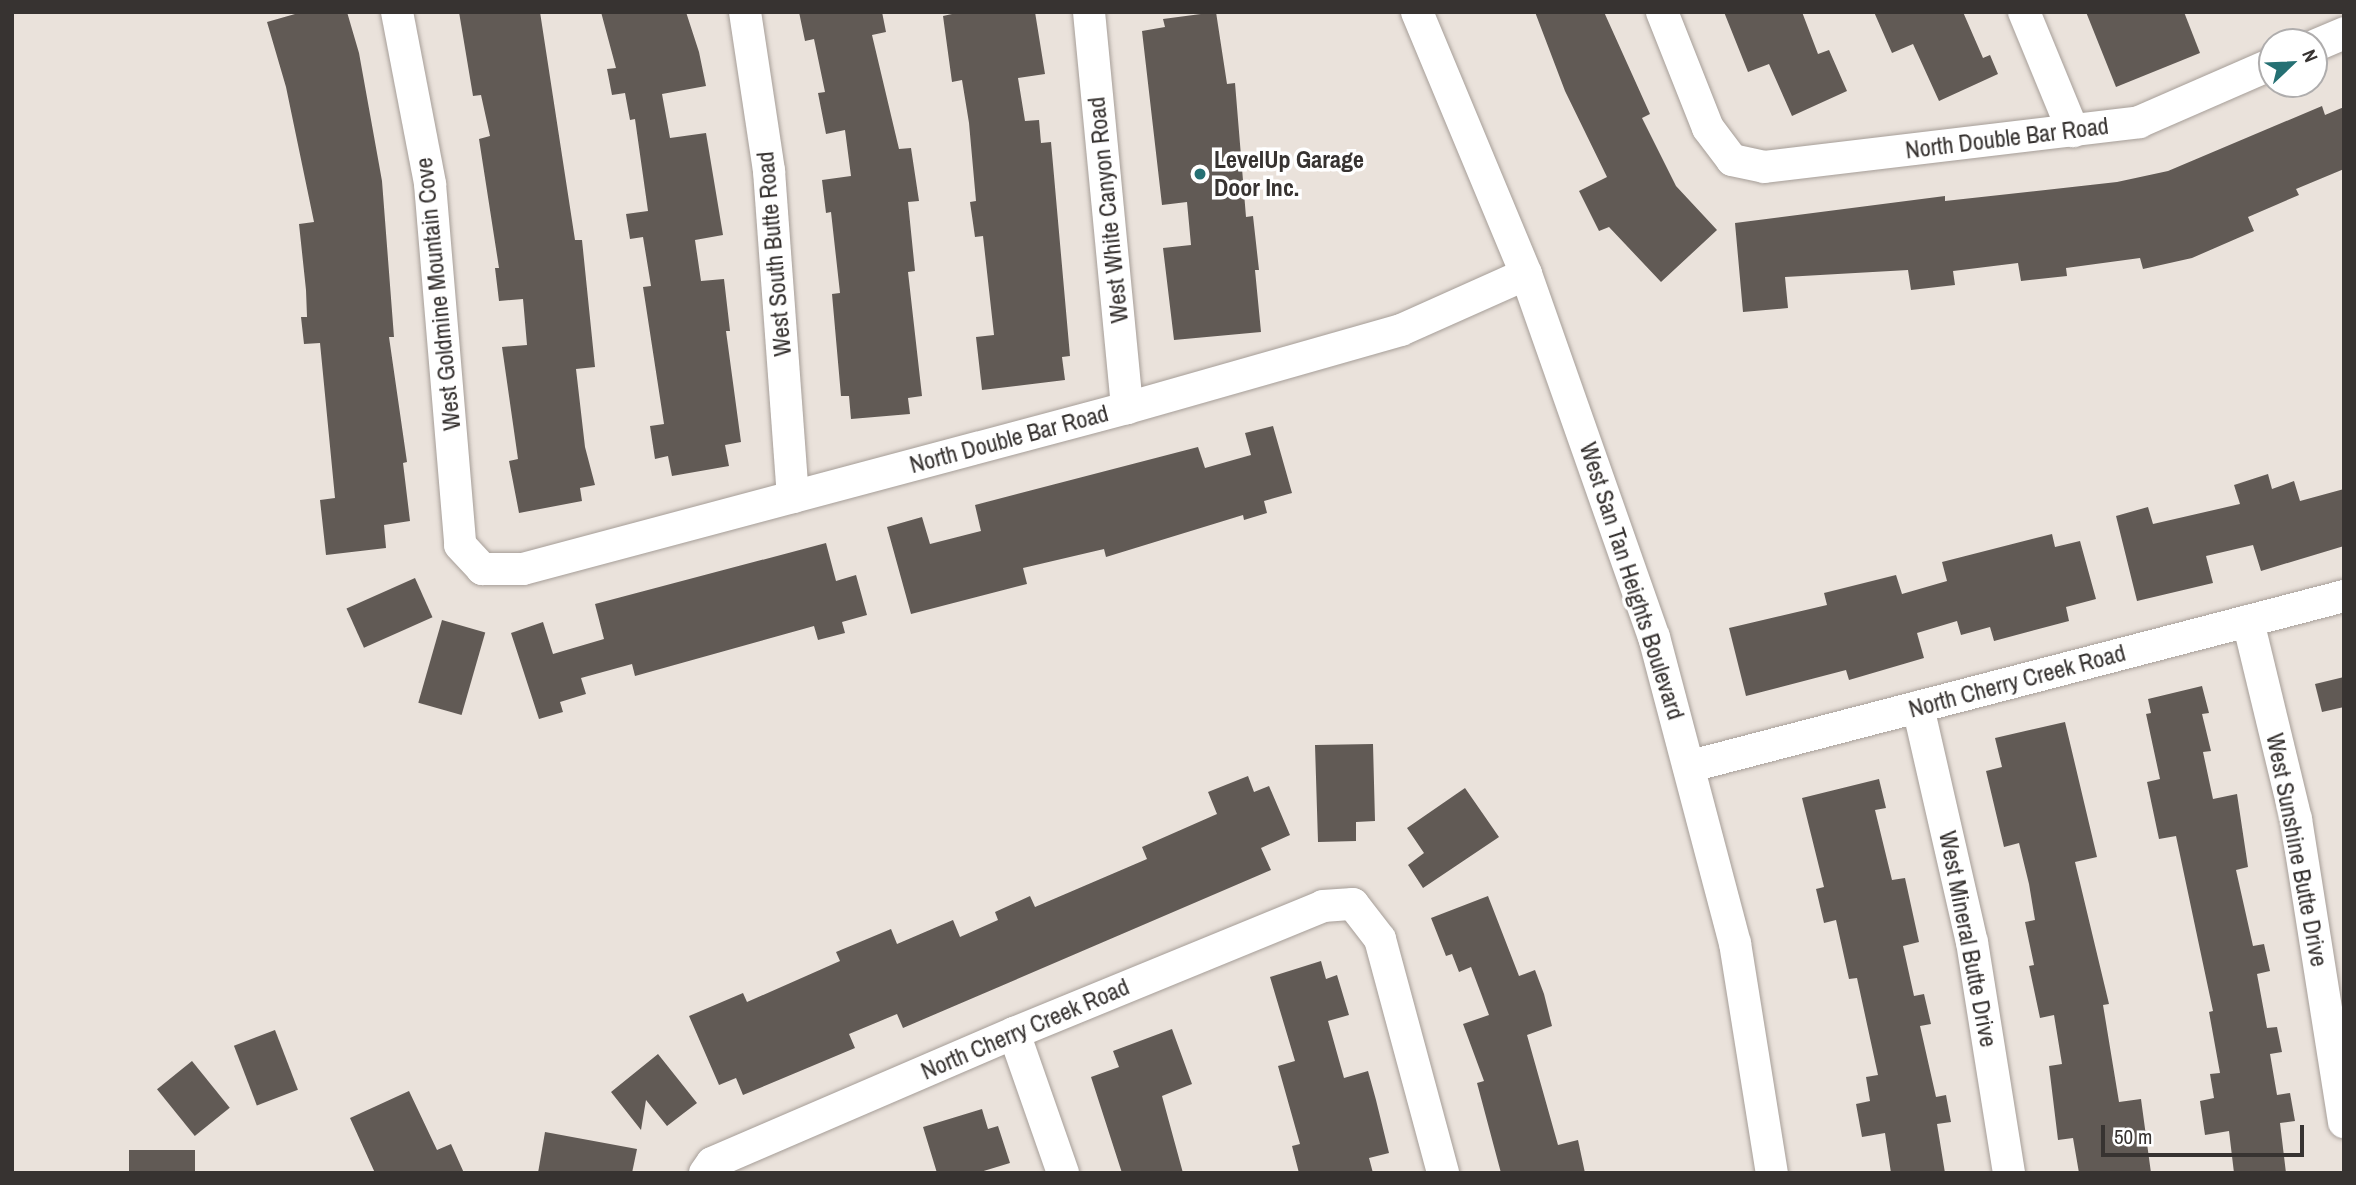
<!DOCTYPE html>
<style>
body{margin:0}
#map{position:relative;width:2356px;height:1185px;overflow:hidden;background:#eae2db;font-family:"Archivo Narrow",sans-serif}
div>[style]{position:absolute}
.building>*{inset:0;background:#615a55;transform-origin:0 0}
.roads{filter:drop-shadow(0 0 2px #a69e98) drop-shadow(0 0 2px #a69e98)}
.minor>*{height:32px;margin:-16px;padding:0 16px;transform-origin:16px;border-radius:16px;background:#fff}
.dots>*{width:19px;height:19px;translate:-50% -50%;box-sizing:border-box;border:4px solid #fff;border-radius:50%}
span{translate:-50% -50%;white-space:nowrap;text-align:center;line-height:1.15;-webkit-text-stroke:7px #fff;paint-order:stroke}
.street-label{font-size:24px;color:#373331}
.poi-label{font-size:24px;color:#373331;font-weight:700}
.left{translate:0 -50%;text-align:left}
.frame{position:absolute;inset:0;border:14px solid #373331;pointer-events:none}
.north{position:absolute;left:2258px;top:28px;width:70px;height:70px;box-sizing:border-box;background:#fff;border:2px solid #afadad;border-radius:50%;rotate:67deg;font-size:19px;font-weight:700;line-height:28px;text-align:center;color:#373331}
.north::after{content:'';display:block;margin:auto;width:24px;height:32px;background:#257073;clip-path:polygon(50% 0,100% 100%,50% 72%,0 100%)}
.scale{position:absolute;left:2101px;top:1125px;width:203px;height:32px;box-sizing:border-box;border:4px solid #373331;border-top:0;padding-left:9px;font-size:21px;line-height:24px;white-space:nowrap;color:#373331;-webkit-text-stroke:5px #fff;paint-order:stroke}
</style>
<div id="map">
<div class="building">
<i style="clip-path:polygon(302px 12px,347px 12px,359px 53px,382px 181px,394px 337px,389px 337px,407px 462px,403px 463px,410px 521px,384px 525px,386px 548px,326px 555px,320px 500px,335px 498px,320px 343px,304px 344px,301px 317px,307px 317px,306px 290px,299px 224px,314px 222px,286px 87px,267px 22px)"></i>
<i style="clip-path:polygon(459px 12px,540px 12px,575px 240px,582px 240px,595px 367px,576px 369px,585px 447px,595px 485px,580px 488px,582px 501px,519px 513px,509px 461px,518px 459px,502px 347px,527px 345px,523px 299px,499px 301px,495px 268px,499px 268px,479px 139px,490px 136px,481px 95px,473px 96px)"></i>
<i style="clip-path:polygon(601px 12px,686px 12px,699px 52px,706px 86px,662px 94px,670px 138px,706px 133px,723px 235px,695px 240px,701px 281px,724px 279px,730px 331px,726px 331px,741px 442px,725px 445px,729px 466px,672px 476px,668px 456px,655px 459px,650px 426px,664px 424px,643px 287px,651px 286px,643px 237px,630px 239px,626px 214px,648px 211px,635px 119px,630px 120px,625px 93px,612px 95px,607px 69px,616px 68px)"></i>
<i style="clip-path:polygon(799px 12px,882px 12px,886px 32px,872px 35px,899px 149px,911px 148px,919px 201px,908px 202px,915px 271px,908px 272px,922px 396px,908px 398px,910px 414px,851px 419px,849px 396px,841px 396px,832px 294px,840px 293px,831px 212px,826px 213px,822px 180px,851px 176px,845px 130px,826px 134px,818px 93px,825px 92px,814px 39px,805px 41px)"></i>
<i style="clip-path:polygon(961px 12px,1035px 12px,1045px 74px,1018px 78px,1025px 121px,1039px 120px,1041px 143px,1051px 142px,1070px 356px,1062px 357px,1065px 380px,982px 390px,976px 337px,994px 335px,983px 236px,975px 237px,970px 202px,976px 201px,969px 123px,962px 80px,952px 82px,943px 16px)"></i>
<i style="clip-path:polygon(1216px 12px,1227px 84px,1235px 83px,1246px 217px,1253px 216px,1259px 270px,1255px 270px,1261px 332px,1174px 340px,1163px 248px,1191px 245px,1187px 202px,1162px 205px,1142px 31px,1165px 27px,1163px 19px)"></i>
<i style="clip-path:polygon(1535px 12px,1604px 12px,1650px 114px,1642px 118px,1676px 186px,1717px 230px,1661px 282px,1609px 227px,1599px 231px,1579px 191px,1607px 177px,1565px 91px)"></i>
<i style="clip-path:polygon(1724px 12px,1802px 12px,1818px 54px,1829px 50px,1847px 91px,1792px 116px,1769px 64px,1748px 72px)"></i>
<i style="clip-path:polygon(1874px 12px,1963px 12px,1983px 58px,1990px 55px,1998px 74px,1939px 101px,1913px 44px,1892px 53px)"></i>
<i style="clip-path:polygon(2086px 12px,2184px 12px,2200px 53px,2116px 87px)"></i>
<i style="clip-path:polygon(2322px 106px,2325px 115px,2344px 107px,2344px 169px,2296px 189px,2299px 195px,2248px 217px,2254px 231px,2192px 258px,2143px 269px,2140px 258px,2066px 268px,2067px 276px,2021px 281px,2018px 263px,1953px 271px,1955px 285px,1911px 290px,1908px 270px,1785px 277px,1788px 308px,1743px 312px,1735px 223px,1945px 196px,1945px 201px,2117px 182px,2168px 171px)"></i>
<i style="clip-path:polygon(1273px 426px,1292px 493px,1264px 501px,1267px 513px,1244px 520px,1243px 515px,1106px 557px,1104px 549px,1023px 568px,1027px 584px,911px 614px,887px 527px,922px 517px,930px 544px,981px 531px,975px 505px,1198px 447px,1205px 468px,1251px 455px,1245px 433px)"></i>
<i style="clip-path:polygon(2268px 474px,2272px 489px,2294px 481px,2300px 501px,2344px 489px,2344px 546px,2261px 571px,2253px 545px,2206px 556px,2213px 583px,2137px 601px,2116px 516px,2148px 507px,2153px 524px,2240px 504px,2234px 485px)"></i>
<i style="clip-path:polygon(2052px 534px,2055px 547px,2080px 541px,2096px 599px,2066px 607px,2069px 621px,1994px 641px,1990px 627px,1961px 635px,1957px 621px,1917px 633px,1924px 658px,1849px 680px,1846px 670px,1746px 696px,1729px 628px,1827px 605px,1824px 593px,1896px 575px,1902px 594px,1947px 581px,1942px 562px)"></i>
<i style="clip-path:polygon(826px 543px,836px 581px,856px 575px,867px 615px,842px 622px,845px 633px,818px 640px,814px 626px,635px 676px,632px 664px,581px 678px,586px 694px,560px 702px,563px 712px,539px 719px,511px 633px,543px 622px,553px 654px,604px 639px,595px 604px)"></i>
<i style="left:415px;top:578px;width:43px;height:75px;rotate:66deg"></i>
<i style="left:442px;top:620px;width:45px;height:86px;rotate:16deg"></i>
<i style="clip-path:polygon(2344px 677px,2344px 707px,2322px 712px,2315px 684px)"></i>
<i style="clip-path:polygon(2202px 686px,2209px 713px,2202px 714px,2211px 751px,2203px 752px,2213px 799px,2237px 794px,2248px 867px,2236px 870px,2253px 946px,2264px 944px,2270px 971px,2257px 974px,2267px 1028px,2277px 1027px,2282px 1052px,2270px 1054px,2277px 1095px,2290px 1093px,2295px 1121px,2280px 1123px,2286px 1173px,2234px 1173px,2229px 1131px,2205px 1135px,2200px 1101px,2214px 1098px,2210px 1074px,2220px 1073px,2209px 1012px,2213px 1011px,2176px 836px,2159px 839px,2147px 782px,2160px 779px,2146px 714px,2151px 713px,2148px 699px)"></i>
<i style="clip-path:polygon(2065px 722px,2097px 857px,2075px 862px,2109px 1004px,2103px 1005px,2119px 1102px,2141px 1099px,2151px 1173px,2079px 1173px,2073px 1138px,2058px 1140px,2049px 1066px,2062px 1064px,2054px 1015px,2040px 1018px,2029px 966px,2034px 965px,2025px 922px,2035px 920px,2029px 884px,2019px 843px,2004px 847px,1986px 771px,2002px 767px,1995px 738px)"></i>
<i style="clip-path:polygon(1373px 744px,1375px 821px,1356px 822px,1356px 841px,1318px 842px,1315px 745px)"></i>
<i style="clip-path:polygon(1248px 776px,1254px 792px,1269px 786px,1290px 835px,1261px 848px,1271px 870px,903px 1028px,897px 1014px,849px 1034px,855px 1048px,743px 1095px,736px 1078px,719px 1085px,689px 1016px,743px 993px,747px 1002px,840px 961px,836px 952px,891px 929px,897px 944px,953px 920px,960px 937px,998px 920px,995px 912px,1030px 896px,1035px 907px,1147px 859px,1142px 847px,1217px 814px,1208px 792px)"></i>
<i style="clip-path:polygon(1879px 779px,1886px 808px,1875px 810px,1892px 880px,1905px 878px,1919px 942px,1903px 946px,1914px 996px,1924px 994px,1931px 1024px,1920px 1026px,1936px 1097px,1946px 1095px,1951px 1122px,1937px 1124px,1945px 1173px,1891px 1173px,1885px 1133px,1862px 1137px,1856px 1104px,1870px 1101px,1866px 1077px,1878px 1075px,1857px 978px,1849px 979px,1836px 920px,1824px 923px,1816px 889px,1824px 887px,1802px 798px)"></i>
<i style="clip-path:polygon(1465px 788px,1499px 837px,1423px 888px,1408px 865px,1424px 853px,1407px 828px)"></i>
<i style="clip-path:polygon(1488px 896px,1519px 976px,1535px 970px,1544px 994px,1552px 1026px,1527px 1035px,1558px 1145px,1578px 1140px,1585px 1173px,1501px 1173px,1477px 1083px,1484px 1081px,1463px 1024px,1489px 1015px,1471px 967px,1459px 972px,1452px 954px,1446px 956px,1431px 918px)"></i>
<i style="clip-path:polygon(1321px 961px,1326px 979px,1337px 975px,1349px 1015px,1328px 1021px,1344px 1078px,1368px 1071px,1376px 1100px,1389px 1153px,1369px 1158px,1373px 1173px,1299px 1173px,1292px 1146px,1300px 1144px,1278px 1066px,1295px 1061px,1270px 977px)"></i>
<i style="clip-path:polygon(1172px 1029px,1192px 1084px,1162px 1096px,1183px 1173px,1122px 1173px,1091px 1077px,1119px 1067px,1113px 1051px)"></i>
<i style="left:275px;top:1030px;width:64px;height:44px;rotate:69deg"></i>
<i style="clip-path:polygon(658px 1054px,697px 1103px,667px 1126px,646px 1100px,641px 1130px,611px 1092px)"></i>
<i style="left:192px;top:1061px;width:60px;height:45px;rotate:51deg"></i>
<i style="clip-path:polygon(409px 1091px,437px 1150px,451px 1144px,464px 1173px,375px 1173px,350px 1118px)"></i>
<i style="clip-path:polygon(982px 1109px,988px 1129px,998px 1126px,1010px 1163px,977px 1173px,937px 1173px,923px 1127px)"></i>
<i style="clip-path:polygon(545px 1132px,637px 1149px,632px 1173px,538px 1173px)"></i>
<i style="left:129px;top:1150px;width:66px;height:23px"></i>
</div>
<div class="roads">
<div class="minor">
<i style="left:397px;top:12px;width:175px;rotate:79.1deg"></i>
<i style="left:430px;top:184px;width:362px;rotate:85.2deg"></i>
<i style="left:460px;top:545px;width:33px;rotate:47deg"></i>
<i style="left:482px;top:569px;width:41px"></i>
<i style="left:523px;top:569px;width:625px;rotate:-14.93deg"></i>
<i style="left:1127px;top:408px;width:285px;rotate:-15.9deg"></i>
<i style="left:1401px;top:330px;width:137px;rotate:-24.1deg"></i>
<i style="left:745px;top:12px;width:161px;rotate:81.4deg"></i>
<i style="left:769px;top:171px;width:327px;rotate:85.8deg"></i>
<i style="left:1089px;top:12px;width:398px;rotate:84.5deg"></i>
<i style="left:1417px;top:12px;width:284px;rotate:67.4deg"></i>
<i style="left:1526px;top:274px;width:385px;rotate:70.6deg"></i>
<i style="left:1654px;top:637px;width:317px;rotate:75.2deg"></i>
<i style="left:1735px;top:943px;width:233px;rotate:80.9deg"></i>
<i style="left:1662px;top:12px;width:125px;rotate:68.4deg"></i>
<i style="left:1708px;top:128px;width:40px;rotate:53deg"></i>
<i style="left:1732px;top:160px;width:33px;rotate:12deg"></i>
<i style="left:1764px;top:167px;width:378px;rotate:-6.8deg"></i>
<i style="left:2139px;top:122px;width:145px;rotate:-23.6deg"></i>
<i style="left:2024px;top:12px;width:129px;rotate:67.6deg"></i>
<i style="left:2314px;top:46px;width:33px;rotate:-23deg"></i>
<i style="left:2248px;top:621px;width:204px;rotate:76.4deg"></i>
<i style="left:2296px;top:819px;width:307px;rotate:81deg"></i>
<i style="left:1918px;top:707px;width:241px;rotate:77.1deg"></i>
<i style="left:1972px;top:942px;width:234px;rotate:80.9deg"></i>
<i style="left:1691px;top:766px;width:675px;rotate:-14.59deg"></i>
<i style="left:1014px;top:1033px;width:148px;rotate:70.7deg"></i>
<i style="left:705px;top:1173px;width:12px;rotate:-55deg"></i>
<i style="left:712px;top:1163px;width:329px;rotate:-23.3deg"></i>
<i style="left:1014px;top:1033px;width:334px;rotate:-22.3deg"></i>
<i style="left:1323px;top:906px;width:30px;rotate:-4deg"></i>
<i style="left:1353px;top:904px;width:44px;rotate:52.4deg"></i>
<i style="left:1380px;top:939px;width:242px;rotate:74.9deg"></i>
</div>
</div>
<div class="dots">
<i style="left:1200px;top:174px;background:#257073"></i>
</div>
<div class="street-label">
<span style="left:2007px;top:138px;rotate:-7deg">North Double Bar Road</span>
<span style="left:1108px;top:210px;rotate:-96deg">West White Canyon Road</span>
<span style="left:774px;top:254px;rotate:-95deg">West South Butte Road</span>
<span style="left:438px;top:294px;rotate:-96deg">West Goldmine Mountain Cove</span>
<span style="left:1009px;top:439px;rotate:-15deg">North Double Bar Road</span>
<span style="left:1632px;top:581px;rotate:72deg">West San Tan Heights Boulevard</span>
<span style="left:2017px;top:681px;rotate:-15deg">North Cherry Creek Road</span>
<span style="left:2297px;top:850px;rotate:79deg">West Sunshine Butte Drive</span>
<span style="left:1968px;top:939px;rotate:79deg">West Mineral Butte Drive</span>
<span style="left:1025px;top:1029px;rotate:-23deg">North Cherry Creek Road</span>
</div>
<div class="poi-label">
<span class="left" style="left:1214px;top:174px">LevelUp Garage<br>Door Inc.</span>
</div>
<div class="frame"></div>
<div class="north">N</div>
<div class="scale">50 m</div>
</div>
